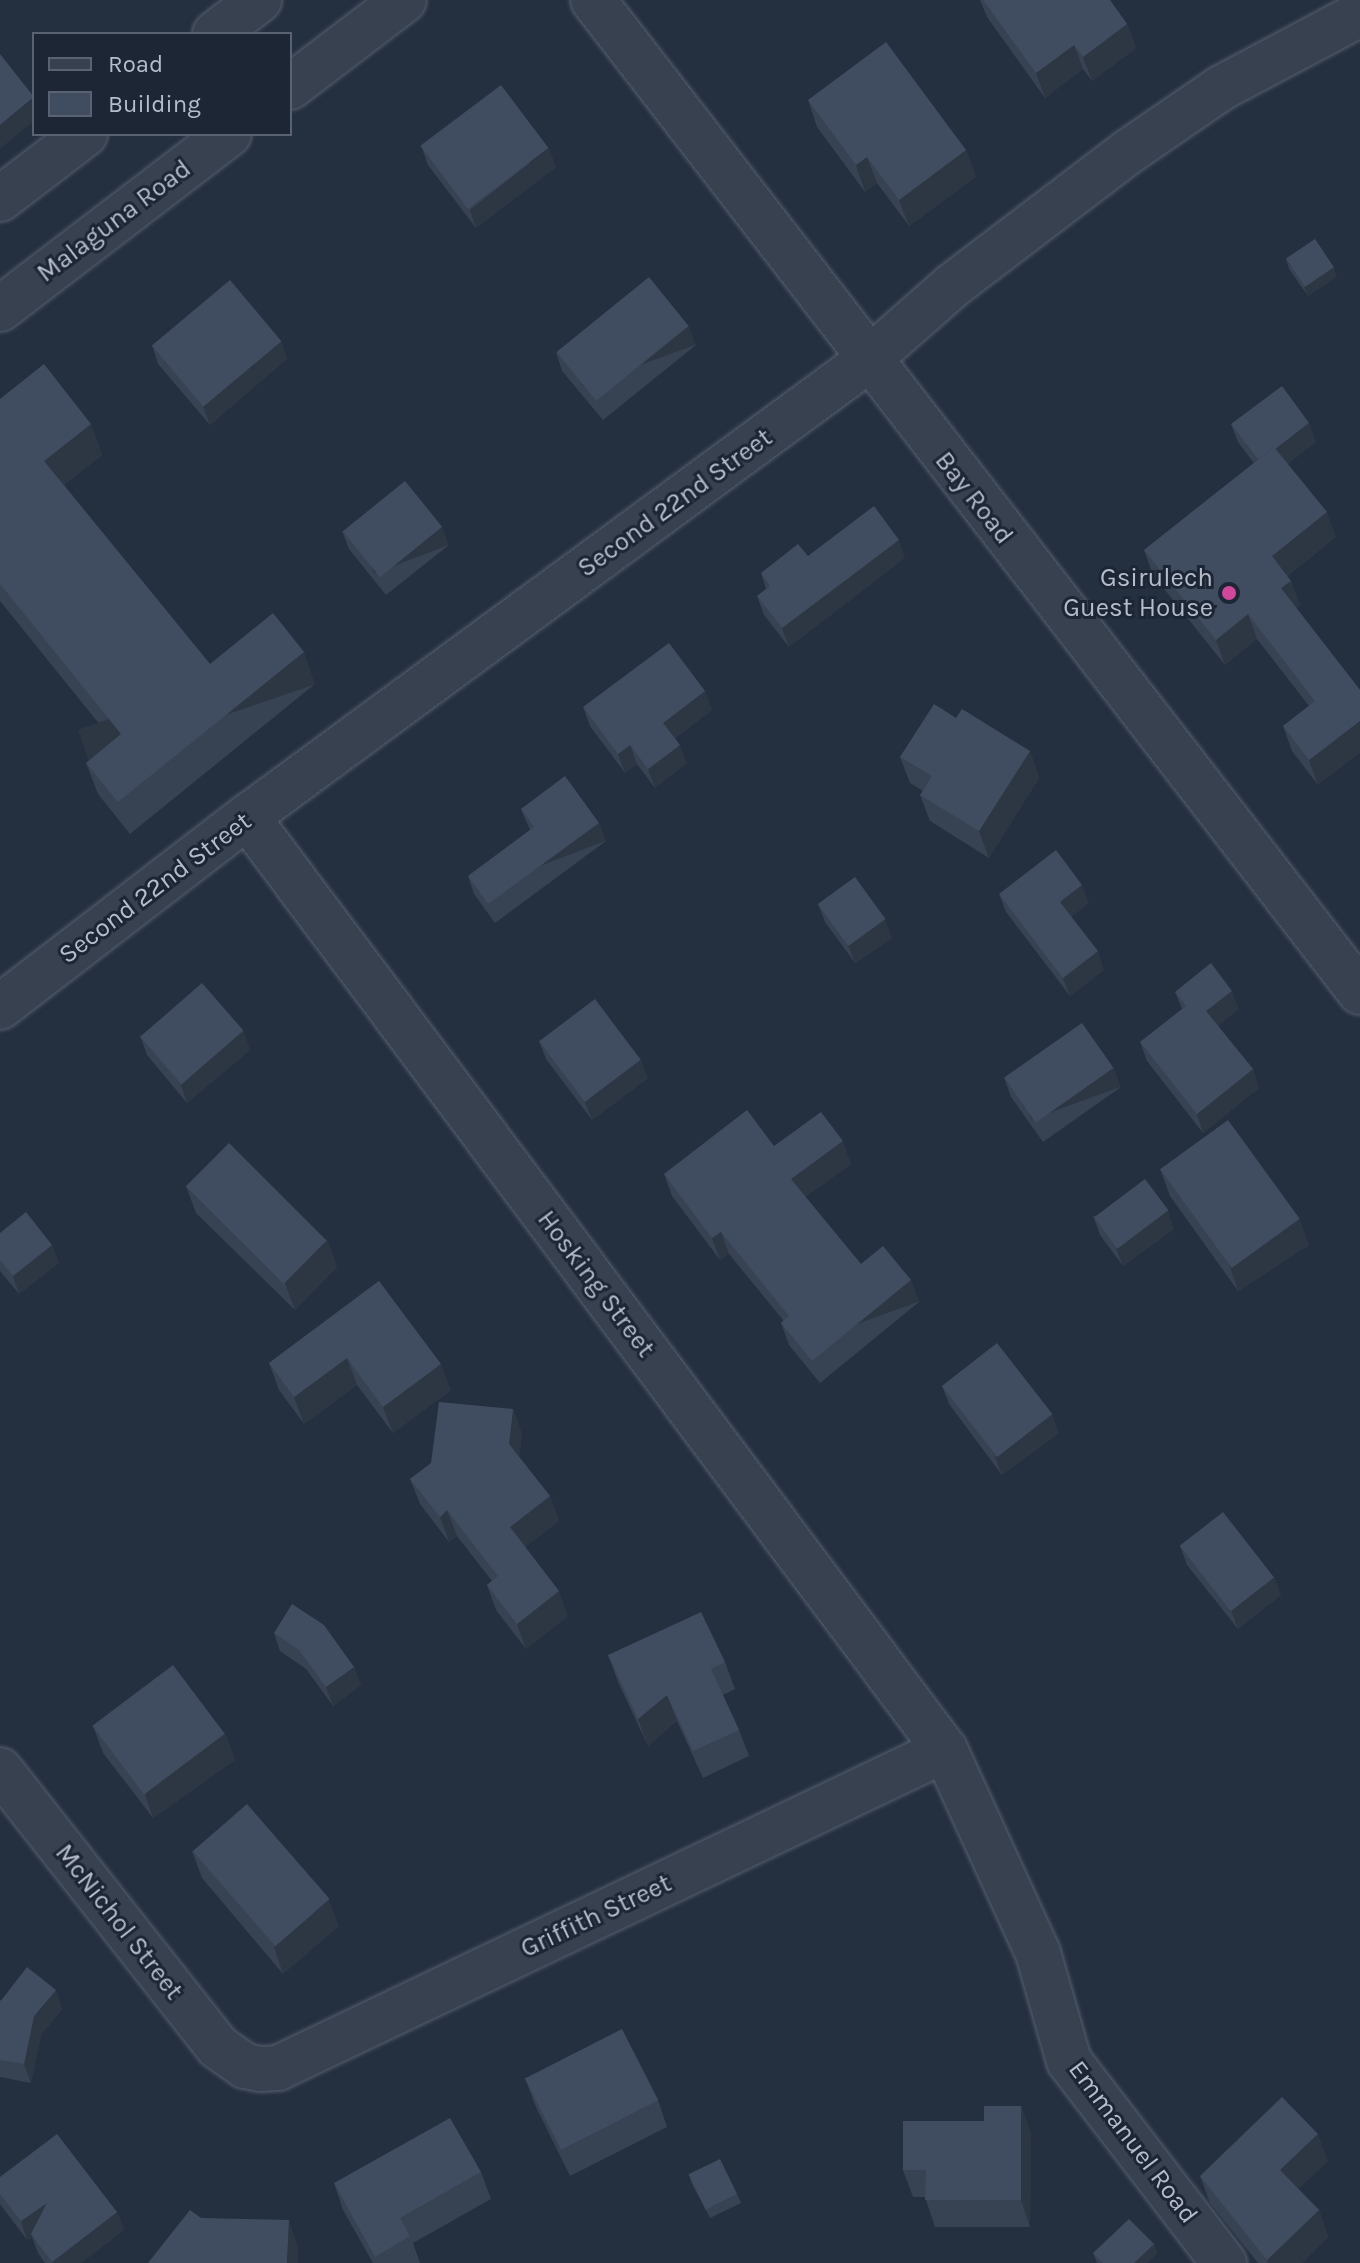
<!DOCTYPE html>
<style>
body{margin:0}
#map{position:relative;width:1360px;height:2263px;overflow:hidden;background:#242f40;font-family:Karla,sans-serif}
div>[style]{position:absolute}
.roads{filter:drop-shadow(0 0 2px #565f6e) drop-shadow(0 0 2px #565f6e)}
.minor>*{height:44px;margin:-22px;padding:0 22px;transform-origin:22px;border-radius:22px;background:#384150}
.wall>*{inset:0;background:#374253}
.shaded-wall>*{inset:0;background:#2d3643;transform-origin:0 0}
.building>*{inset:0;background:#404d60;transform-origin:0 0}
.dots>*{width:22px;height:22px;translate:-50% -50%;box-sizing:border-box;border:4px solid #1d2635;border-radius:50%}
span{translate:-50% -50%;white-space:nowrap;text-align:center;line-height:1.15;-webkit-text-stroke:6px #1d2635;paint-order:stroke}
.street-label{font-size:26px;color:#b5bccb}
.poi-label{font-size:26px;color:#b5bccb}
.right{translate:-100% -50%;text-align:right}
.legend{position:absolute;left:32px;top:32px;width:260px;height:104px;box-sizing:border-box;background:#1d2635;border:2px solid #5a6271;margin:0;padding:10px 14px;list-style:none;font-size:24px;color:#b5bccb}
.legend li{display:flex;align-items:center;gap:16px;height:40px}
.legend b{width:40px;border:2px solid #5a6271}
</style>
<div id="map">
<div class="roads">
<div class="minor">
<i style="left:593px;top:0;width:1254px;rotate:52.29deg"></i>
<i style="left:215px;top:34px;width:56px;rotate:-37.7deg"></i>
<i style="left:290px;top:87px;width:143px;rotate:-37.3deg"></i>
<i style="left:0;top:199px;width:107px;rotate:-37.4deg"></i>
<i style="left:0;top:309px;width:288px;rotate:-37.4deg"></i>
<i style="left:247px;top:817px;width:1165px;rotate:53.2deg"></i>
<i style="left:945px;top:1750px;width:223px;rotate:65.4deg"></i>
<i style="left:1038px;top:1953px;width:112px;rotate:74deg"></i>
<i style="left:1069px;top:2061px;width:255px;rotate:52.5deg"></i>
<i style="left:0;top:1007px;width:312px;rotate:-37.6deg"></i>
<i style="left:247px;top:817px;width:770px;rotate:-36.33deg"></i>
<i style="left:867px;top:361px;width:113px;rotate:-41.4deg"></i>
<i style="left:952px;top:286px;width:221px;rotate:-37.3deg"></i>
<i style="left:1128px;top:152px;width:113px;rotate:-34.5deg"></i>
<i style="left:1221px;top:88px;width:157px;rotate:-28deg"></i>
<i style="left:0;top:1770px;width:352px;rotate:51.8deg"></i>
<i style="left:218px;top:2047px;width:33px;rotate:35deg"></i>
<i style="left:245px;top:2066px;width:16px;rotate:11deg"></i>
<i style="left:261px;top:2069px;width:17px;rotate:-3deg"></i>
<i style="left:278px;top:2068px;width:739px;rotate:-25.49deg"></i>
</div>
</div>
<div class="wall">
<i style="clip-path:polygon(980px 0,1110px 0,1127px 24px,1136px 48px,1092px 81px,1083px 69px,1045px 98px,987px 17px)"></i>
<i style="clip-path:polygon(808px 100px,966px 150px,976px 177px,909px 226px,877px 183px,865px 192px,817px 127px)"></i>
<i style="clip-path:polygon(421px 146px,556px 167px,476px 228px,428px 165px)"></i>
<i style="clip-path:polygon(1286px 259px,1337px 277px,1308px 296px,1289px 269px)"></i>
<i style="clip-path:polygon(281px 341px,287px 359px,210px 425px,158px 364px,152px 345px)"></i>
<i style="clip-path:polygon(696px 345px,603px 420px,562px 371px,556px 352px)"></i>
<i style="clip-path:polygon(0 399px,91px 424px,102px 455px,64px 485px,210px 664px,315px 684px,130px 834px,98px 794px,86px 763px,113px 741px,0 601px)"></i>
<i style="clip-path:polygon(1231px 424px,1316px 442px,1287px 464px,1336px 537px,1287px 576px,1291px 581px,1300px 605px,1296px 608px,1360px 690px,1318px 785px,1292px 751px,1283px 726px,1309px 706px,1257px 639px,1225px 665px,1153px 575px,1144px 550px,1254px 463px,1238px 442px)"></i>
<i style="clip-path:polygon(342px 531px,449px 545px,386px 595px,349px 549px)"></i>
<i style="clip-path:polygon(905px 558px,789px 647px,764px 615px,757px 596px,766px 589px,761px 573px)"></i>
<i style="clip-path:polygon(705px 691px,712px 710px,675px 738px,687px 763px,655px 788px,637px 764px,625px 773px,590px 726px,583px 707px)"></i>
<i style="clip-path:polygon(956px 718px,1030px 751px,1039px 778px,989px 858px,930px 821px,920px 795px,923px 791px,910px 783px,900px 757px)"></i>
<i style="clip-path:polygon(521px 809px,599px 823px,606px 841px,495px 923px,474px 894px,468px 876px,530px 830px)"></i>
<i style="clip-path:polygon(999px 894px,1089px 903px,1071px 917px,1104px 970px,1070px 996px,1006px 912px)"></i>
<i style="clip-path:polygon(818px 904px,892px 938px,855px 963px,825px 922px)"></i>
<i style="clip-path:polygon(1175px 992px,1239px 1009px,1218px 1026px,1253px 1069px,1259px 1088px,1203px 1133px,1147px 1061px,1140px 1042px,1182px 1009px)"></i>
<i style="clip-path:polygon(243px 1031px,250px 1050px,187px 1103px,147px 1055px,140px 1036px)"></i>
<i style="clip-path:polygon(539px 1041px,648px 1078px,592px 1120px,546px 1059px)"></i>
<i style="clip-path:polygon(1004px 1078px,1121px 1087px,1043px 1142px,1011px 1097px)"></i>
<i style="clip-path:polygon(774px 1146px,851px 1164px,805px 1197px,861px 1264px,911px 1280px,919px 1302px,820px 1383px,789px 1345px,781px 1323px,783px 1320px,729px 1254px,720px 1260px,672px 1196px,664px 1174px)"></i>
<i style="clip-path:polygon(1160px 1169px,1299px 1219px,1309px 1245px,1238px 1291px,1170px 1196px)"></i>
<i style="clip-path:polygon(186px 1186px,327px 1240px,337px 1267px,295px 1310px,196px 1213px)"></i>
<i style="clip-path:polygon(1093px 1216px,1174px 1229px,1123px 1266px,1100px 1235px)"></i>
<i style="clip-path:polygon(0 1233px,52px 1245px,59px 1263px,19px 1294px,0 1271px)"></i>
<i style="clip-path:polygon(379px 1281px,451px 1390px,393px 1433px,357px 1385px,304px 1424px,279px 1390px,269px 1363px)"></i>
<i style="clip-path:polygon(942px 1386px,1059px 1433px,1002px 1475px,949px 1404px)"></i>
<i style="clip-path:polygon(513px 1409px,522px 1434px,519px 1457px,550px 1496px,559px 1521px,525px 1547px,568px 1616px,526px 1649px,496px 1610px,487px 1585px,492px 1581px,457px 1536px,449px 1542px,420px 1504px,410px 1479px)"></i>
<i style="clip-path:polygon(1180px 1546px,1274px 1577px,1281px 1595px,1238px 1629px,1187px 1565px)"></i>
<i style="clip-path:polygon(274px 1633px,354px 1667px,361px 1685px,333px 1706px,306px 1669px,280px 1651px)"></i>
<i style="clip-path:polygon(608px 1655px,725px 1662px,735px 1689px,723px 1695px,739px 1730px,749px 1756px,703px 1778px,677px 1721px,648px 1746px,618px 1682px)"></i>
<i style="clip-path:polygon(93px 1726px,225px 1733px,235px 1760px,153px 1818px,103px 1753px)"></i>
<i style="clip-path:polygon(192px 1851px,339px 1926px,283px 1974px,202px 1878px)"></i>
<i style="clip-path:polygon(56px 1990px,62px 2009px,41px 2035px,31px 2083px,0 2077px,0 2000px)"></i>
<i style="clip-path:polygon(525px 2078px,658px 2100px,667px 2127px,570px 2176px,535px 2105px)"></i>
<i style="clip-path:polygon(1021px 2106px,1031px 2133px,1030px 2227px,935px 2227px,925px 2197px,913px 2197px,903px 2170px,984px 2121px)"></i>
<i style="clip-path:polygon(1328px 2161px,1298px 2189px,1319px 2210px,1328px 2237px,1302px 2263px,1258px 2263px,1210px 2203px,1200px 2176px)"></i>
<i style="clip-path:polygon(481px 2172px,491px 2199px,413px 2243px,420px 2263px,373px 2263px,343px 2210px,334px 2183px)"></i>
<i style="clip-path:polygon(689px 2175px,737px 2194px,741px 2203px,710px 2218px,692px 2184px)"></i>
<i style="clip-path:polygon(0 2177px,117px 2212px,124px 2230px,81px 2263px,45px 2263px,38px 2253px,32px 2237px,27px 2240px,0 2204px)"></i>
<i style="clip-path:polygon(1154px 2244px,1157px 2253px,1147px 2263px,1097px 2263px,1093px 2253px)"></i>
</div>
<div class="shaded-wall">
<i style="clip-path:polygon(1127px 24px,1136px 48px,1092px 81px,1083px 57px)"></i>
<i style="clip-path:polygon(1074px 45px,1083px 69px,1045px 98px,1036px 73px)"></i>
<i style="clip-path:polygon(34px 98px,34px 121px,0 149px,0 125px)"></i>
<i style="clip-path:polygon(549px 148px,556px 167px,476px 228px,470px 210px)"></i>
<i style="clip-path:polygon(966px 150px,976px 177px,909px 226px,899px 200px)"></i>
<i style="clip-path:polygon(867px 157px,877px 183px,865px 192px,856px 165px)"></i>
<i style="clip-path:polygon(1334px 267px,1337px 277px,1308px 296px,1304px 287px)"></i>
<i style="left:689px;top:326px;width:20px;height:120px;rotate:70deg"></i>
<i style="clip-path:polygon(281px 341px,287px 359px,210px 425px,203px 406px)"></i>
<i style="clip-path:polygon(1309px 423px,1316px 442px,1266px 479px,1259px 461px)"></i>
<i style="clip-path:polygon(91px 424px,102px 455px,55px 492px,44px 461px)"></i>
<i style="clip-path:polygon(1327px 512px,1336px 537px,1281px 580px,1272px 556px)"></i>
<i style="left:442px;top:527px;width:19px;height:80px;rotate:69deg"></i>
<i style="clip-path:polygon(899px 540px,905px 558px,789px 647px,782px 628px)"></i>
<i style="clip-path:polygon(1291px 581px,1300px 605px,1290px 613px,1281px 588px)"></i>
<i style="clip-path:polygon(1248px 614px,1257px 639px,1225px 665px,1216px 640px)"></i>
<i style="left:304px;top:652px;width:34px;height:239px;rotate:71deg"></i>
<i style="clip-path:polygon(705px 691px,712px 710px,670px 741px,663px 723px)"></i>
<i style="clip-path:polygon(1360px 721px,1360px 753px,1318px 785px,1309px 760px)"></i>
<i style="clip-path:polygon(630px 745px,637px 764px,625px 773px,618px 754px)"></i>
<i style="clip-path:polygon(680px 745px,687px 763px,655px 788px,648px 769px)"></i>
<i style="clip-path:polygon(1030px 751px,1039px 778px,989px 858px,979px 831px)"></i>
<i style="left:599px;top:823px;width:19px;height:137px;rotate:69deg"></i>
<i style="clip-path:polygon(1082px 885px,1089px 903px,1067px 920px,1060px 902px)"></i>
<i style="clip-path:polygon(885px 919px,892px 938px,855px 963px,848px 945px)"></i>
<i style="clip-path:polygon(1098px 951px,1104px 970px,1070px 996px,1063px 978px)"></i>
<i style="clip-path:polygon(1232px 991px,1239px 1009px,1213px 1030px,1206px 1011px)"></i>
<i style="clip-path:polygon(243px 1031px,250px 1050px,187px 1103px,181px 1085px)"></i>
<i style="clip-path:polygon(641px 1059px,648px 1078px,592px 1120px,585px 1102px)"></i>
<i style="left:1114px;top:1068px;width:20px;height:95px;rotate:70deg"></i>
<i style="clip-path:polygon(1253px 1069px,1259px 1088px,1203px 1133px,1197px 1114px)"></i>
<i style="clip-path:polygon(843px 1141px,851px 1164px,799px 1202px,791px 1179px)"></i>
<i style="clip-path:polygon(1168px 1210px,1174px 1229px,1123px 1266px,1116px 1248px)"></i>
<i style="clip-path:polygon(1299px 1219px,1309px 1245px,1238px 1291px,1229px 1264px)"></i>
<i style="clip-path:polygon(721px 1232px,729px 1254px,720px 1260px,712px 1238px)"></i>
<i style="clip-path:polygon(327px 1240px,337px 1267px,295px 1310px,285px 1283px)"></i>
<i style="clip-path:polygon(52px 1245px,59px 1263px,19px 1294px,13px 1276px)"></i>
<i style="left:911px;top:1280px;width:23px;height:128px;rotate:70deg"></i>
<i style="clip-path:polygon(347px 1358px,357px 1385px,304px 1424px,294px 1397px)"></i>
<i style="clip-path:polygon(441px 1364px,451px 1390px,393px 1433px,383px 1407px)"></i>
<i style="clip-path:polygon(513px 1409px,522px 1434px,518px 1469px,509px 1444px)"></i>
<i style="clip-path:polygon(1052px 1414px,1059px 1433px,1002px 1475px,995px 1457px)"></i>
<i style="clip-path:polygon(550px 1496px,559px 1521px,519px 1552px,510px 1527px)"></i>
<i style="clip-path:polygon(447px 1510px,457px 1536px,449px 1542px,440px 1517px)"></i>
<i style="clip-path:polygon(1274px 1577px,1281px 1595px,1238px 1629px,1231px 1610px)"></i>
<i style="clip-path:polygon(559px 1591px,568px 1616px,526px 1649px,517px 1624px)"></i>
<i style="clip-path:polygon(354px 1667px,361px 1685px,333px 1706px,326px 1687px)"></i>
<i style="clip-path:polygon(667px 1695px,677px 1721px,648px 1746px,638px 1719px)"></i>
<i style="clip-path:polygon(225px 1733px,235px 1760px,153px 1818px,144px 1791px)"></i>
<i style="clip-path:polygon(329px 1900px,339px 1926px,283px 1974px,274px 1947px)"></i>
<i style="clip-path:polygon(56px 1990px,62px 2009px,41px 2035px,31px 2083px,24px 2064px,34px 2016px)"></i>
<i style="clip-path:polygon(1021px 2106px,1031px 2133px,1030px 2227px,1021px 2200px)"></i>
<i style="clip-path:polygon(1318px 2134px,1328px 2161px,1290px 2197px,1280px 2170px)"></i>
<i style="clip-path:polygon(47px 2203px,54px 2221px,27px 2240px,21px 2221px)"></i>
<i style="clip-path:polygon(1319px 2210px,1328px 2237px,1302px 2263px,1268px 2263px,1267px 2260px)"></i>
<i style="clip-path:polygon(117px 2212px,124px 2230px,81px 2263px,53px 2263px,52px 2262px)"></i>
<i style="clip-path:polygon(289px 2220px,298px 2247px,298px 2263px,287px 2263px)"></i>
<i style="clip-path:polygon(1154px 2244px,1157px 2253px,1147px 2263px,1134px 2263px)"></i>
</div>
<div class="building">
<i style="clip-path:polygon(983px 0,1110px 0,1127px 24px,1083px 57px,1074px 45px,1036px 73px)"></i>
<i style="clip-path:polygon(886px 42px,966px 150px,899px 200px,867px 157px,856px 165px,808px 100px)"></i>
<i style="clip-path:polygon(0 54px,34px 97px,0 125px)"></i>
<i style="left:501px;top:85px;width:79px;height:101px;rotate:53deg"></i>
<i style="left:1315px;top:239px;width:34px;height:35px;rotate:56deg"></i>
<i style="left:649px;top:277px;width:63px;height:119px;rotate:51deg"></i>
<i style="left:230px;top:280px;width:80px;height:102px;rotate:50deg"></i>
<i style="clip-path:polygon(44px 364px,91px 424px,44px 461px,210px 664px,273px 613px,304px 652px,118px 802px,86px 763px,121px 734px,0 584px,0 399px)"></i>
<i style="clip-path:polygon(1282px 386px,1309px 423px,1275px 449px,1274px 447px,1258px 459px,1231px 424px)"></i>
<i style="clip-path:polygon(1274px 447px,1327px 512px,1272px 556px,1291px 581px,1281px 588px,1360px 690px,1360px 721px,1309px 760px,1283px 726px,1315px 701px,1248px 614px,1216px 640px,1144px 550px)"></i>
<i style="left:405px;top:481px;width:59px;height:80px;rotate:51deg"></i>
<i style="clip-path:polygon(874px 506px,899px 540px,782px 628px,757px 596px,770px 586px,761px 573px,798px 544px,808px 556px)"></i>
<i style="clip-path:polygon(669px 643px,705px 691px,663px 723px,680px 745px,648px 769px,630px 745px,618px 754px,583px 707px)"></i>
<i style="clip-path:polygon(934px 704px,956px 718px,962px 709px,1030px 751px,979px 831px,920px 795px,932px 776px,900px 757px)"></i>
<i style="clip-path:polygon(565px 776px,599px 823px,488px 904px,468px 876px,534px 827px,521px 809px)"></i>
<i style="clip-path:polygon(1056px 850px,1082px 885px,1060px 902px,1098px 951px,1063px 978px,999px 894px)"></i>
<i style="left:855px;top:877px;width:52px;height:46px;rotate:54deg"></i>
<i style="clip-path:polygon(1211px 963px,1232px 991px,1206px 1011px,1253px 1069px,1197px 1114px,1140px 1042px,1186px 1006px,1175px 992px)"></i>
<i style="left:202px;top:983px;width:63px;height:82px;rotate:49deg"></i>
<i style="left:595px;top:999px;width:76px;height:70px;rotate:53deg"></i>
<i style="left:1082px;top:1023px;width:55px;height:95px;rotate:55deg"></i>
<i style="clip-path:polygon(747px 1110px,774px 1146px,821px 1112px,843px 1141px,791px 1179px,861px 1264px,883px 1246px,911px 1280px,812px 1361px,781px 1323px,789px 1316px,721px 1232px,712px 1238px,664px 1174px)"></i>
<i style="left:1228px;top:1120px;width:122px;height:84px;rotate:54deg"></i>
<i style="left:229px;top:1143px;width:138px;height:61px;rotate:45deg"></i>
<i style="left:1145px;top:1179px;width:39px;height:64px;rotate:53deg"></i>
<i style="clip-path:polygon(26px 1212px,52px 1245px,13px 1276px,0 1260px,0 1233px)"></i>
<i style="clip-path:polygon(379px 1281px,441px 1364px,383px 1407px,347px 1358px,294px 1397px,269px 1363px)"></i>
<i style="left:997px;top:1343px;width:90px;height:70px;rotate:52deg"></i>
<i style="clip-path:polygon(439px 1402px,513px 1409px,509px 1444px,550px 1496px,510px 1527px,559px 1591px,517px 1624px,487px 1585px,498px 1576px,447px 1510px,440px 1517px,410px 1479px,431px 1463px)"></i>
<i style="left:1223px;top:1512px;width:83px;height:55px;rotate:52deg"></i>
<i style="clip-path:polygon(292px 1604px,324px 1625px,354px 1667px,326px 1687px,299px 1650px,274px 1633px)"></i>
<i style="clip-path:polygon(701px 1612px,725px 1662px,711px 1669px,739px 1730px,693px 1751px,667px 1695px,638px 1719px,608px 1655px)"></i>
<i style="left:173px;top:1665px;width:86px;height:101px;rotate:53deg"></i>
<i style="left:247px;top:1804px;width:126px;height:72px;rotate:49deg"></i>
<i style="clip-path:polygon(27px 1967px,56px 1990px,34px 2016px,24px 2064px,0 2060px,0 2002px)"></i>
<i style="left:622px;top:2029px;width:80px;height:109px;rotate:63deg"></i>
<i style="clip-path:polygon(1282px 2097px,1318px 2134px,1280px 2170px,1319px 2210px,1267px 2260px,1200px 2176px)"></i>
<i style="clip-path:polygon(984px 2106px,1021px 2106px,1021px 2200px,925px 2200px,926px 2170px,903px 2170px,903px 2121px,984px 2121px)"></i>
<i style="clip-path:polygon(450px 2118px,481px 2172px,400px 2218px,410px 2236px,375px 2257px,334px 2183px)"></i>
<i style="clip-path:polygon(57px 2134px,117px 2212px,52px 2262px,31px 2234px,47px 2203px,21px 2221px,0 2194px,0 2177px)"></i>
<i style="left:720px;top:2159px;width:39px;height:35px;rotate:64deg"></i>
<i style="clip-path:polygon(190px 2210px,201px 2218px,289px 2220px,287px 2263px,148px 2263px)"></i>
<i style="clip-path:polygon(1129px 2219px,1154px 2244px,1134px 2263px,1103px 2263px,1093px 2253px)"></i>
</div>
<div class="dots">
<i style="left:1229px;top:593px;background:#d1479c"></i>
</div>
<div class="street-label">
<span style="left:114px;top:221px;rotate:-37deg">Malaguna Road</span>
<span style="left:974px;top:498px;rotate:52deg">Bay Road</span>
<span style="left:675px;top:503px;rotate:-36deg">Second 22nd Street</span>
<span style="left:155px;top:888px;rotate:-37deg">Second 22nd Street</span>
<span style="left:596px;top:1284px;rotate:53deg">Hosking Street</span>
<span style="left:596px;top:1916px;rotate:-25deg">Griffith Street</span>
<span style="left:119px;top:1922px;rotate:52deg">McNichol Street</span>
<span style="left:1133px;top:2142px;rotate:53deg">Emmanuel Road</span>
</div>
<div class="poi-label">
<span class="right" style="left:1213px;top:593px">Gsirulech<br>Guest House</span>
</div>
<ul class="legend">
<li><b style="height:10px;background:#384150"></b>Road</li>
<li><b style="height:22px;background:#404d60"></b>Building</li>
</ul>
</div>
